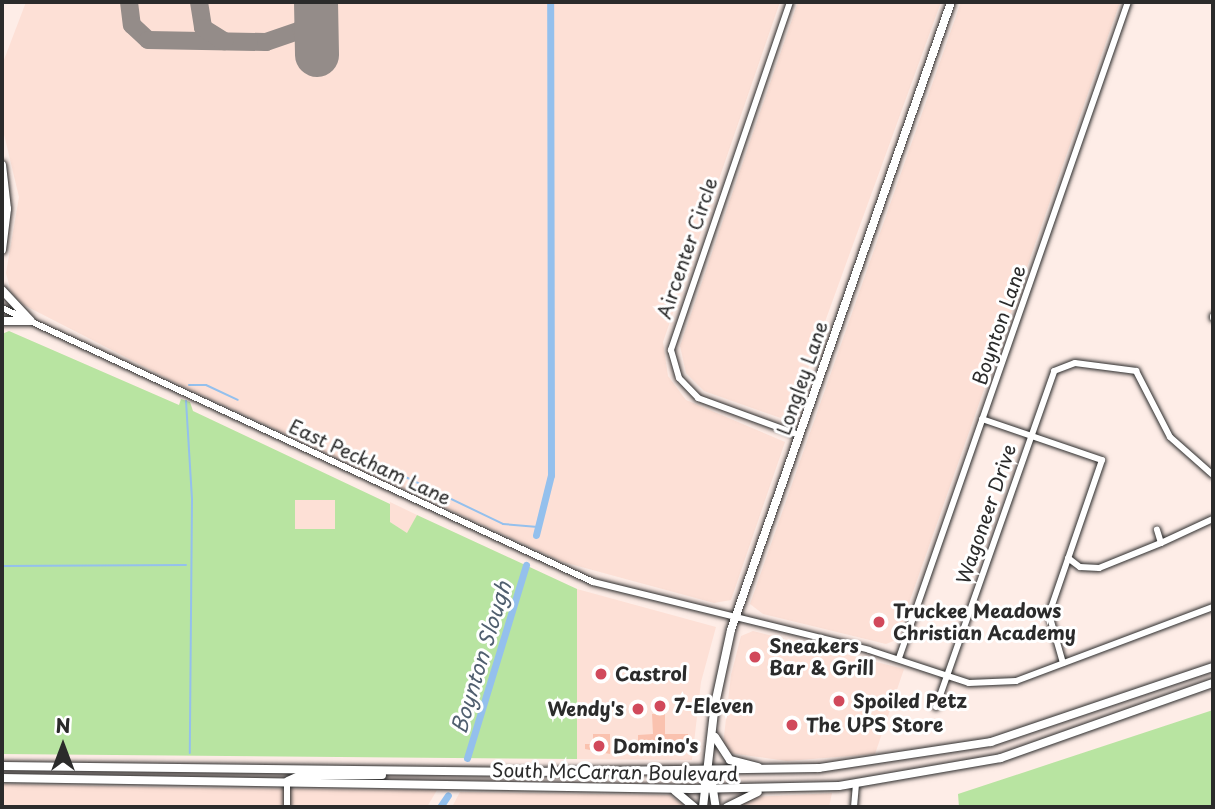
<!DOCTYPE html>
<style>
body{margin:0}
#map{position:relative;width:1215px;height:809px;overflow:hidden;background:#feede7;font-family:"Playpen Sans",sans-serif}
div>[style]{position:absolute}
.built>*{inset:0;background:#fde0d6;transform-origin:0 0}
.green>*{inset:0;background:#b8e4a1}
.stream>*{height:2px;margin:-1px;padding:0 1px;transform-origin:1px;border-radius:1px;background:#94c0ed}
.canal>*{height:7px;margin:-3.5px;padding:0 3.5px;transform-origin:3.5px;border-radius:3.5px;background:#94c0ed}
.taxiway>*{height:18px;margin:-9px;padding:0 9px;transform-origin:9px;border-radius:9px;background:#948c89}
.runway>*{height:44px;margin:-22px;padding:0 22px;transform-origin:22px;border-radius:22px;background:#948c89}
.building>*{inset:0;background:#fac2af}
.roads{filter:drop-shadow(0 0 2px #2b2b2b) drop-shadow(0 0 2px #2b2b2b)}
.minor>*{height:6px;margin:-3px;padding:0 3px;transform-origin:3px;border-radius:3px;background:#fff}
.major>*{height:8px;margin:-4px;padding:0 4px;transform-origin:4px;border-radius:4px;background:#fff}
.dots>*{width:19px;height:19px;translate:-50% -50%;box-sizing:border-box;border:4px solid #fff;border-radius:50%}
span{translate:-50% -50%;white-space:nowrap;text-align:center;line-height:1.15;-webkit-text-stroke:6px #fff;paint-order:stroke}
.street-label{font-size:19px;color:#2b2b2b}
.poi-label{font-size:19px;color:#2b2b2b;font-weight:700}
.left{translate:0 -50%;text-align:left}
.right{translate:-100% -50%;text-align:right}
.water-label{font-size:21px;color:#505f6f;font-style:italic}
.frame{position:absolute;inset:0;border:4px solid #2b2b2b;pointer-events:none}
.north{position:absolute;left:28px;top:711px;width:70px;height:70px;-webkit-text-stroke:5px #fff;paint-order:stroke;rotate:0deg;font-size:19px;font-weight:700;line-height:28px;text-align:center;color:#2b2b2b}
.north::after{content:'';display:block;margin:auto;width:24px;height:32px;background:#2b2b2b;clip-path:polygon(50% 0,100% 100%,50% 72%,0 100%)}
</style>
<div id="map">
<div class="built">
<i style="clip-path:polygon(26px 2px,780px 2px,663px 342px,668px 376px,686px 400px,785px 442px,731px 600px,714px 603px,563px 562px,178px 384px,24px 305px,11px 292px,6px 273px,19px 197px,2px 126px,2px 65px)"></i>
<i style="clip-path:polygon(798px 2px,941px 2px,789px 421px,704px 391px,686px 373px,680px 346px)"></i>
<i style="clip-path:polygon(961px 2px,1120px 2px,896px 640px,886px 644px,763px 614px,750px 604px)"></i>
<i style="left:295px;top:500px;width:41px;height:29px"></i>
<i style="clip-path:polygon(390px 502px,417px 515px,408px 534px,390px 522px)"></i>
<i style="clip-path:polygon(577px 589px,716px 627px,701px 682px,692px 760px,577px 759px)"></i>
<i style="clip-path:polygon(753px 631px,904px 669px,875px 754px,787px 761px,729px 753px,723px 745px,731px 675px,741px 636px)"></i>
<i style="clip-path:polygon(2px 784px,194px 788px,437px 790px,427px 807px,2px 807px)"></i>
<i style="clip-path:polygon(460px 792px,669px 795px,687px 807px,452px 807px)"></i>
<i style="clip-path:polygon(832px 793px,829px 807px,733px 807px,750px 797px)"></i>
</div>
<div class="green">
<i style="clip-path:polygon(evenodd,9px 331px,179px 405px,181px 399px,190px 402px,193px 411px,390px 504px,390px 522px,407px 533px,417px 515px,577px 589px,577px 759px,2px 754px,2px 334px,9px 331px,295px 500px,335px 500px,335px 529px,295px 529px,295px 500px)"></i>
<i style="clip-path:polygon(1213px 710px,1213px 807px,959px 807px,958px 794px)"></i>
</div>
<div class="stream">
<i style="left:189px;top:385px;width:17px"></i>
<i style="left:206px;top:385px;width:35px;rotate:25deg"></i>
<i style="left:186px;top:401px;width:98px;rotate:86.5deg"></i>
<i style="left:192px;top:499px;width:254px;rotate:90.5deg"></i>
<i style="left:393px;top:471px;width:122px;rotate:25.7deg"></i>
<i style="left:503px;top:524px;width:35px;rotate:5deg"></i>
<i style="left:2px;top:566px;width:184px;rotate:-0.3deg"></i>
</div>
<div class="canal">
<i style="left:536px;top:535px;width:62px;rotate:-76deg"></i>
<i style="left:551px;top:475px;width:473px;rotate:-90.1deg"></i>
<i style="left:467px;top:758px;width:202px;rotate:-73deg"></i>
<i style="left:440px;top:807px;width:14px;rotate:-56deg"></i>
</div>
<div class="taxiway">
<i style="left:129px;top:2px;width:23px;rotate:83deg"></i>
<i style="left:132px;top:25px;width:22px;rotate:43deg"></i>
<i style="left:148px;top:40px;width:118px;rotate:1deg"></i>
<i style="left:266px;top:42px;width:37px;rotate:-19deg"></i>
<i style="left:301px;top:30px;width:31px;rotate:-63deg"></i>
<i style="left:199px;top:2px;width:26px;rotate:81deg"></i>
<i style="left:203px;top:28px;width:25px;rotate:32deg"></i>
</div>
<div class="runway">
<i style="left:316px;top:2px;width:53px;rotate:88.9deg"></i>
</div>
<div class="building">
<i style="clip-path:polygon(652px 714px,665px 714px,665px 734px,688px 734px,688px 741px,638px 742px,638px 735px,653px 734px)"></i>
<i style="clip-path:polygon(593px 734px,610px 734px,610px 754px,585px 749px,585px 744px,593px 744px)"></i>
</div>
<div class="roads">
<div class="minor">
<i style="left:790px;top:2px;width:368px;rotate:108.9deg"></i>
<i style="left:671px;top:350px;width:29px;rotate:74deg"></i>
<i style="left:679px;top:378px;width:28px;rotate:46deg"></i>
<i style="left:698px;top:398px;width:108px;rotate:20.1deg"></i>
<i style="left:2px;top:308px;width:651px;rotate:24.87deg"></i>
<i style="left:593px;top:582px;width:284px;rotate:13.8deg"></i>
<i style="left:869px;top:650px;width:105px;rotate:18.3deg"></i>
<i style="left:969px;top:683px;width:47px;rotate:-2.4deg"></i>
<i style="left:1016px;top:681px;width:210px;rotate:-20.6deg"></i>
<i style="left:1213px;top:316px;width:2px;rotate:90deg"></i>
<i style="left:982px;top:419px;width:127px;rotate:18.9deg"></i>
<i style="left:1102px;top:460px;width:163px;rotate:109deg"></i>
<i style="left:1049px;top:614px;width:51px;rotate:74.1deg"></i>
<i style="left:1161px;top:543px;width:57px;rotate:-24.8deg"></i>
<i style="left:1068px;top:558px;width:15px;rotate:37deg"></i>
<i style="left:1080px;top:567px;width:19px;rotate:3deg"></i>
<i style="left:1099px;top:568px;width:67px;rotate:-22deg"></i>
<i style="left:1161px;top:543px;width:14px;rotate:-107deg"></i>
<i style="left:899px;top:658px;width:695px;rotate:-70.76deg"></i>
<i style="left:936px;top:707px;width:356px;rotate:-70.6deg"></i>
<i style="left:1054px;top:371px;width:22px;rotate:-21deg"></i>
<i style="left:1075px;top:363px;width:62px;rotate:7.5deg"></i>
<i style="left:1136px;top:371px;width:74px;rotate:62.7deg"></i>
<i style="left:1170px;top:437px;width:57px;rotate:41.5deg"></i>
<i style="left:287px;top:781px;width:26px;rotate:90deg"></i>
<i style="left:854px;top:807px;width:23px;rotate:-85deg"></i>
</div>
<div class="major">
<i style="left:2px;top:165px;width:44px;rotate:83.5deg"></i>
<i style="left:7px;top:209px;width:41px;rotate:97deg"></i>
<i style="left:2px;top:290px;width:42px;rotate:46.9deg"></i>
<i style="left:2px;top:321px;width:28px"></i>
<i style="left:715px;top:737px;width:27px;rotate:57deg"></i>
<i style="left:730px;top:760px;width:29px;rotate:14deg"></i>
<i style="left:2px;top:766px;width:531px;rotate:0.65deg"></i>
<i style="left:533px;top:772px;width:286px;rotate:-0.8deg"></i>
<i style="left:819px;top:768px;width:174px;rotate:-8.6deg"></i>
<i style="left:991px;top:742px;width:234px;rotate:-18.7deg"></i>
<i style="left:710px;top:771px;width:36px;rotate:81deg"></i>
<i style="left:2px;top:778px;width:689px;rotate:0.91deg"></i>
<i style="left:691px;top:789px;width:148px;rotate:-1.2deg"></i>
<i style="left:839px;top:786px;width:164px;rotate:-9.8deg"></i>
<i style="left:1001px;top:758px;width:225px;rotate:-19.5deg"></i>
<i style="left:288px;top:781px;width:14px;rotate:-25deg"></i>
<i style="left:301px;top:775px;width:81px"></i>
<i style="left:675px;top:791px;width:25px;rotate:40deg"></i>
<i style="left:703px;top:807px;width:104px;rotate:-83.4deg"></i>
<i style="left:715px;top:704px;width:76px;rotate:-77.8deg"></i>
<i style="left:731px;top:630px;width:665px;rotate:-70.69deg"></i>
<i style="left:727px;top:807px;width:34px;rotate:-26deg"></i>
</div>
</div>
<div class="dots">
<i style="left:879px;top:622px;background:#d1495b"></i>
<i style="left:755px;top:657px;background:#d1495b"></i>
<i style="left:601px;top:674px;background:#d1495b"></i>
<i style="left:839px;top:701px;background:#d1495b"></i>
<i style="left:660px;top:706px;background:#d1495b"></i>
<i style="left:638px;top:709px;background:#d1495b"></i>
<i style="left:792px;top:725px;background:#d1495b"></i>
<i style="left:599px;top:746px;background:#d1495b"></i>
</div>
<div class="street-label">
<span style="left:687px;top:248px;rotate:-71deg">Aircenter Circle</span>
<span style="left:999px;top:325px;rotate:-71deg">Boynton Lane</span>
<span style="left:802px;top:378px;rotate:-71deg">Longley Lane</span>
<span style="left:370px;top:462px;rotate:25deg">East Peckham Lane</span>
<span style="left:986px;top:514px;rotate:-71deg">Wagoneer Drive</span>
<span style="left:615px;top:772px;rotate:1deg">South McCarran Boulevard</span>
</div>
<div class="poi-label">
<span class="left" style="left:893px;top:622px">Truckee Meadows<br>Christian Academy</span>
<span class="left" style="left:769px;top:657px">Sneakers<br>Bar &amp; Grill</span>
<span class="left" style="left:615px;top:674px">Castrol</span>
<span class="left" style="left:853px;top:701px">Spoiled Petz</span>
<span class="left" style="left:674px;top:706px">7-Eleven</span>
<span class="right" style="left:624px;top:709px">Wendy's</span>
<span class="left" style="left:806px;top:725px">The UPS Store</span>
<span class="left" style="left:613px;top:746px">Domino's</span>
</div>
<div class="water-label">
<span style="left:480px;top:657px;rotate:-73deg">Boynton Slough</span>
</div>
<div class="frame"></div>
<div class="north">N</div>
</div>
